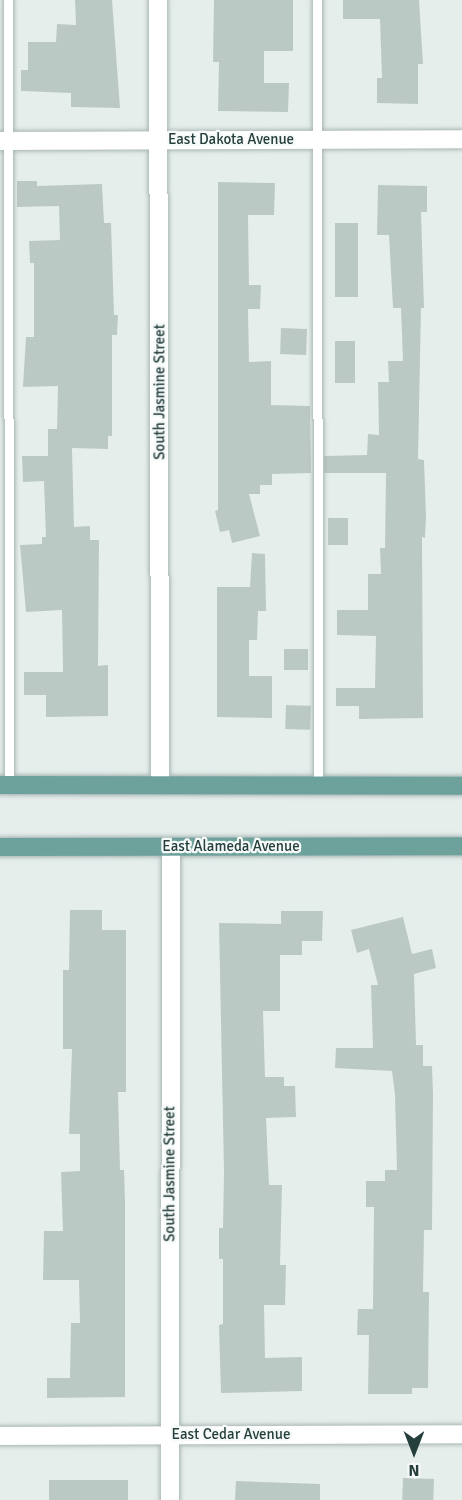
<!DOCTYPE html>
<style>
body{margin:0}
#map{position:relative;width:462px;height:1500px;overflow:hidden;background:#e6eeec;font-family:Signika,sans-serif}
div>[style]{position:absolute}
.building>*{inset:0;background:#bbc9c5;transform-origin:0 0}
.roads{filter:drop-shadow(0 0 2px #a8b6b4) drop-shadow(0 0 2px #a8b6b4)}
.lane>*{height:9px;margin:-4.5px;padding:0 4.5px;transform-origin:4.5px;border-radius:4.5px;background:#fff}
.street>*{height:18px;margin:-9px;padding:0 9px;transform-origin:9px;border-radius:9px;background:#fff}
.secondary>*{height:18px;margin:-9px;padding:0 9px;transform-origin:9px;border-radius:9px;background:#fff}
.primary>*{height:18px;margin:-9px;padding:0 9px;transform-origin:9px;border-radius:9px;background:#6ca19c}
span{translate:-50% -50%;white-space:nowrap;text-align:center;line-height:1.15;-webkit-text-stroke:4.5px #f6faf9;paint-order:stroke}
.street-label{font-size:15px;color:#253f3d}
.north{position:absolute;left:384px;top:1422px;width:60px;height:60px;-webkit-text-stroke:4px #f6faf9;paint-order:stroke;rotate:180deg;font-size:16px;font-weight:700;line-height:24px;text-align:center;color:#253f3d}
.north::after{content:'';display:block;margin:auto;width:21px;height:27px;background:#253f3d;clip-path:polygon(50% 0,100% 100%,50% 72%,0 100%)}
</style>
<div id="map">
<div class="building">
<i style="clip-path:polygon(75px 0,112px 0,120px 108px,71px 107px,71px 93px,21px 91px,21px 70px,28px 70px,28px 42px,56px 42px,57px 24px,76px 25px)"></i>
<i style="clip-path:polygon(214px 0,293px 0,293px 51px,264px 51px,264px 83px,289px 83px,288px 112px,218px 111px,219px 62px,213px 62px)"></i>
<i style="clip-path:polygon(343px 0,419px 0,423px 64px,418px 64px,418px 104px,377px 103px,377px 78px,382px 78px,380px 19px,343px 19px)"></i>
<i style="clip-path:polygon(17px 181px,37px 181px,37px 186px,102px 184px,104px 223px,111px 223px,114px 315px,118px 315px,117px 335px,112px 335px,112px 436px,108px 436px,108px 449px,72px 448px,74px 527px,90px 526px,90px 540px,99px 540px,98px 666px,108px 665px,108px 716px,46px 717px,46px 695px,24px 695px,24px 672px,63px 672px,62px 610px,26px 612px,20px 545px,42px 544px,42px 537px,46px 537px,44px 481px,23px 482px,22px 456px,48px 456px,48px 429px,57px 429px,58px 386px,23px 387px,26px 337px,34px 337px,34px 263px,30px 263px,29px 241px,60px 240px,59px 206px,17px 207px)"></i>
<i style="clip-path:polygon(218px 182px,275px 183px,274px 215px,248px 215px,249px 285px,261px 285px,260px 309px,248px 309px,249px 362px,271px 361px,271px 405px,310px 406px,311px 473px,272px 474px,272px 485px,260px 485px,260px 494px,249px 494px,260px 536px,232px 543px,229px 530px,220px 532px,215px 511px,218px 510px)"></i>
<i style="clip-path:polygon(378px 185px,427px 186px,427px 212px,421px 212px,424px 308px,421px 308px,418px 459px,424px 460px,426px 516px,425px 538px,422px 537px,423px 718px,359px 719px,359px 706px,336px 706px,336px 688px,375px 688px,376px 636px,337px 635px,337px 610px,368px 610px,368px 574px,381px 574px,380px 548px,385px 548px,386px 473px,324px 473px,324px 456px,367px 455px,368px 434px,379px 435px,378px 382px,389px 382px,388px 361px,403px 361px,401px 308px,393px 308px,389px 235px,377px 235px)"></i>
<i style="left:335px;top:223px;width:23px;height:74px"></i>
<i style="left:281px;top:328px;width:26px;height:26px;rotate:2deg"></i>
<i style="left:335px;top:341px;width:20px;height:42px"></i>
<i style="left:348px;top:518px;width:27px;height:20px;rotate:90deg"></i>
<i style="clip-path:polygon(252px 553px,265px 554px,266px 611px,258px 611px,257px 640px,249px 640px,249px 676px,272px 676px,272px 718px,217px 717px,217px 587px,250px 587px)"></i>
<i style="left:284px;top:649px;width:24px;height:21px"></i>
<i style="left:286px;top:705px;width:25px;height:24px;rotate:2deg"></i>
<i style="clip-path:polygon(70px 910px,102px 910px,102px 930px,126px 930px,126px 1092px,118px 1092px,120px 1170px,124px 1170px,125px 1201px,125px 1397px,47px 1398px,47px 1378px,70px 1378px,71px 1323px,80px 1323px,79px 1280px,43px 1280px,44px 1231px,63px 1231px,61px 1172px,80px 1171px,80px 1134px,69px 1134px,72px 1049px,63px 1049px,63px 970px,69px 970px)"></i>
<i style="clip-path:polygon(281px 911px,323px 911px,322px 941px,302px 941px,302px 955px,280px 955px,280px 1011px,263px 1011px,265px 1077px,284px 1077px,284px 1086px,295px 1086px,296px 1117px,266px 1118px,269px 1185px,282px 1185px,280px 1265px,286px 1265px,285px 1305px,264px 1305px,265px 1358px,302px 1357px,302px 1391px,221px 1393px,219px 1325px,223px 1324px,223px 1259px,219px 1259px,219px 1228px,223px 1228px,224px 1172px,219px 923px,281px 924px)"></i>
<i style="clip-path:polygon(403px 917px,412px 954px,432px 949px,436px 968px,414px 974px,416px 1045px,423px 1045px,423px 1066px,432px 1066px,433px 1094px,432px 1230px,424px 1230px,423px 1292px,429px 1292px,428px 1388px,412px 1388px,412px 1394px,368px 1394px,369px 1335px,357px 1335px,358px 1309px,373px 1309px,374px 1207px,366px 1207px,366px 1181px,385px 1181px,385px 1170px,397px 1170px,395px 1095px,392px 1071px,335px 1068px,336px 1048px,373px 1048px,371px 985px,378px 985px,369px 949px,357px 953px,351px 930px)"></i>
<i style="left:403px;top:1478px;width:31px;height:22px;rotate:2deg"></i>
<i style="left:49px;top:1480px;width:79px;height:20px"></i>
<i style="clip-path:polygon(236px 1481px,320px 1484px,320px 1500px,235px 1500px)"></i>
</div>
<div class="roads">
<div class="lane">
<i style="left:8px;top:0;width:785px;rotate:89.93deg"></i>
<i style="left:317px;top:0;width:785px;rotate:89.93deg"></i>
</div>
<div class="street">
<i style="left:158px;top:0;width:784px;rotate:89.85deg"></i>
<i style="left:0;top:141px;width:462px;rotate:-0.2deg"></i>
<i style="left:170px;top:1500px;width:652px;rotate:-89.91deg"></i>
</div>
<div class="secondary">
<i style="left:0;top:1436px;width:462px;rotate:-0.2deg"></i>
</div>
<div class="primary">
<i style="left:0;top:785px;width:462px;rotate:0.1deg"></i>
<i style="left:0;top:847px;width:462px;rotate:-0.1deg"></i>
</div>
</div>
<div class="street-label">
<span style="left:231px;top:140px">East Dakota Avenue</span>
<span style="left:160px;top:392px;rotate:-90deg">South Jasmine Street</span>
<span style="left:231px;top:847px">East Alameda Avenue</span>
<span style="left:170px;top:1174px;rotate:-90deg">South Jasmine Street</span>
<span style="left:231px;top:1435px">East Cedar Avenue</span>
</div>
<div class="north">N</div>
</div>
